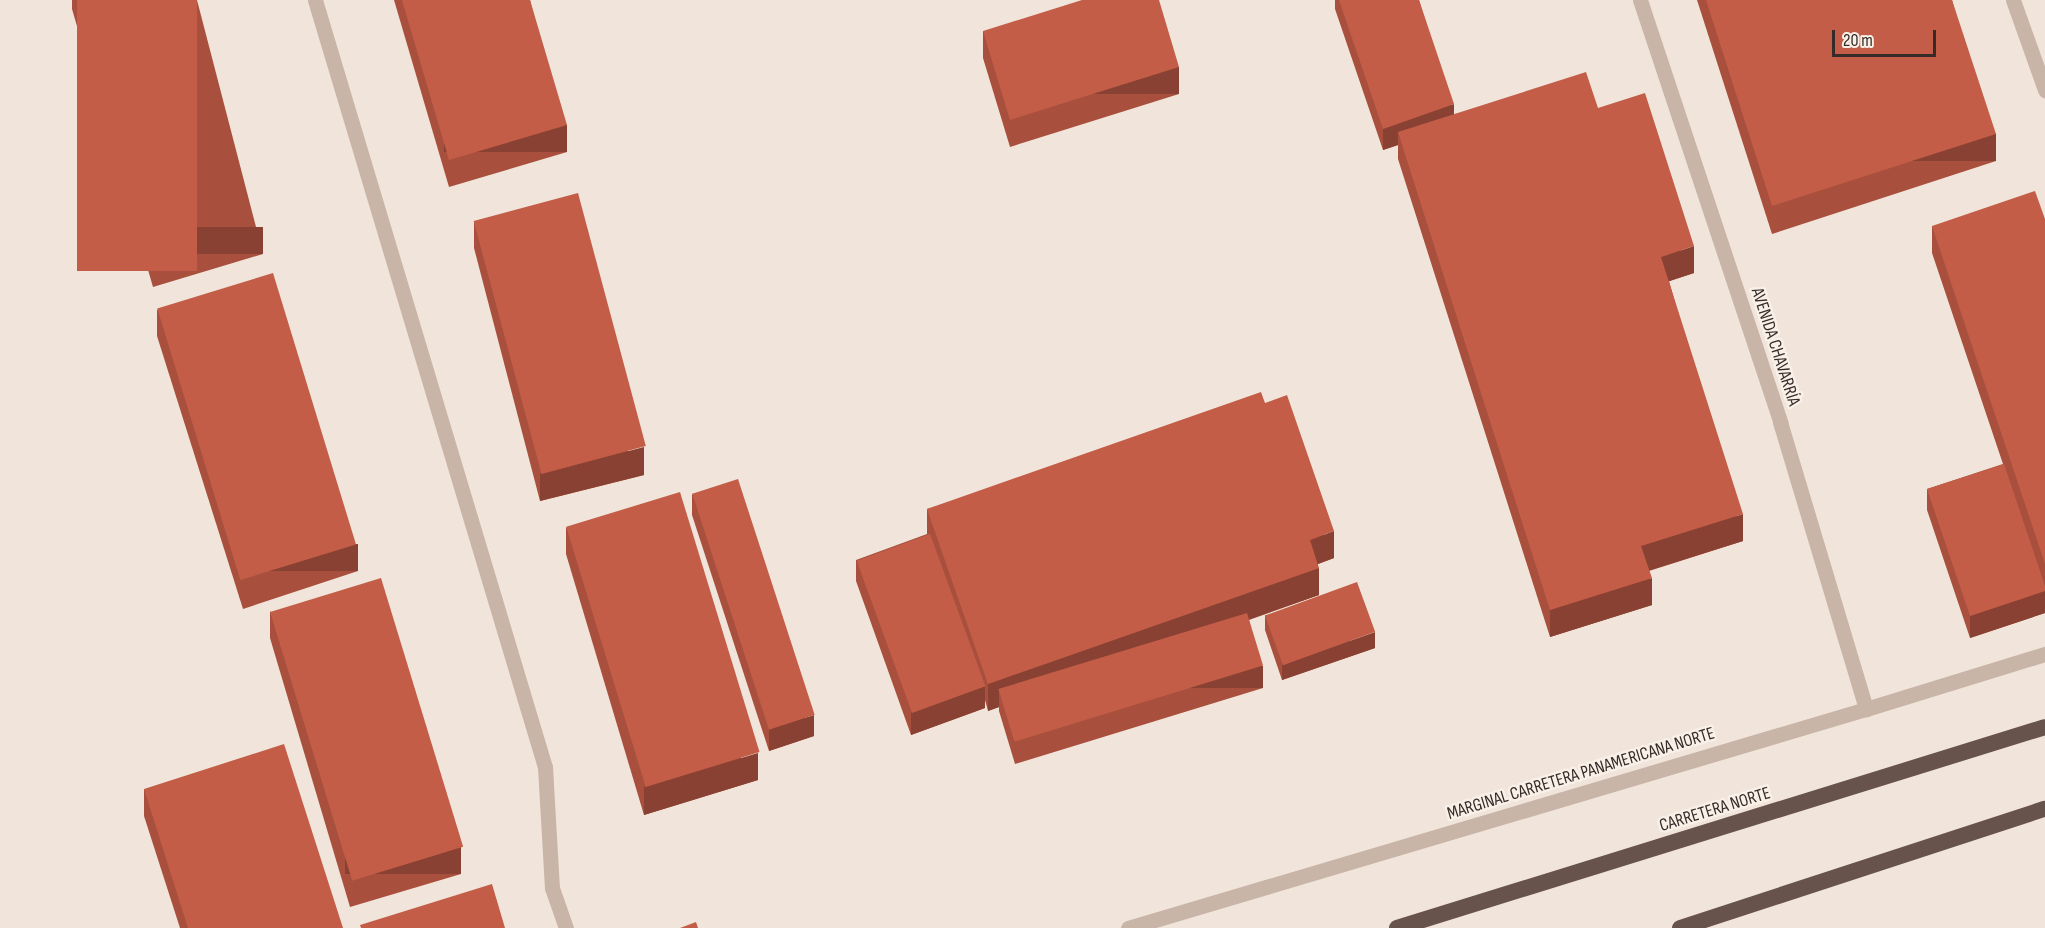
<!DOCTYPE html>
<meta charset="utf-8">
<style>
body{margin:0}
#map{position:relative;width:2045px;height:928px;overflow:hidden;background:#f1e5db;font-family:"Sofia Sans Condensed",sans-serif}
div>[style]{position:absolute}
.service>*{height:15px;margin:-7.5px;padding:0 7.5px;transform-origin:7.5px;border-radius:7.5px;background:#c9b5a8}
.minor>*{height:15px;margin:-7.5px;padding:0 7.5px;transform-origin:7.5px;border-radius:7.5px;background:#c9b5a8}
.tertiary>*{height:15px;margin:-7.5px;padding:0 7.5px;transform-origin:7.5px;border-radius:7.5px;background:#c9b5a8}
.trunk>*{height:16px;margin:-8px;padding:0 8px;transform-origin:8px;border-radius:8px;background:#68534c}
.wall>*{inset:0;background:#a8503d}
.shaded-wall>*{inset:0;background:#884132;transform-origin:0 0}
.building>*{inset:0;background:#c35d47;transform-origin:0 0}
span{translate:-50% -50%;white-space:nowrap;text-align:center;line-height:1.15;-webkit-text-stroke:5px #f9f0e8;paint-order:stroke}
.street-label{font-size:18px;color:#362b28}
.scale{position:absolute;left:1832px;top:30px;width:104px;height:27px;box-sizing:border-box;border:3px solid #362b28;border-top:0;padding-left:8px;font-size:18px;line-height:21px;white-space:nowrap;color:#362b28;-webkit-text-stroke:4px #f9f0e8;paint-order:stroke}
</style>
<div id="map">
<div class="service">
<i style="left:2013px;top:0;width:96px;rotate:70.4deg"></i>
</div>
<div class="minor">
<i style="left:315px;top:0;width:801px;rotate:73.31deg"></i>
<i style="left:545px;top:767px;width:121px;rotate:86.7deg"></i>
<i style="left:552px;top:888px;width:42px;rotate:70.7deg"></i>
<i style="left:1128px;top:928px;width:770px;rotate:-16.53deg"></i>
</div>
<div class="tertiary">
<i style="left:1640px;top:0;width:445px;rotate:71.6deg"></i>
<i style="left:1780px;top:422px;width:300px;rotate:73.3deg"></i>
<i style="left:1866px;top:709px;width:187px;rotate:-17.1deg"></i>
</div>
<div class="trunk">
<i style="left:1397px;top:928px;width:678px;rotate:-17.23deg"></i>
<i style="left:1680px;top:928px;width:384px;rotate:-18.1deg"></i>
</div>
<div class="wall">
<i style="clip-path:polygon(72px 0,197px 0,263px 254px,153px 287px,72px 9px)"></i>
<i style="clip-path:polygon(394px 0,530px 0,567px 152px,449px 187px)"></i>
<i style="clip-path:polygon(1335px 0,1419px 0,1454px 114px,1598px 108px,1694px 273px,1669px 281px,1743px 541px,1649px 571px,1652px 605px,1550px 637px,1398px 159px,1398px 145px,1383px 150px,1335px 9px)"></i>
<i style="clip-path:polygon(1697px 0,1952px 0,1996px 161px,1772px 234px)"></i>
<i style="clip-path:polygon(983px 31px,1179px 94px,1010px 147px,983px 58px)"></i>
<i style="clip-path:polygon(2045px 219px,2045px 613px,1970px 638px,1927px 510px,1927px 489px,2003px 464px,1932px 253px,1932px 226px)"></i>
<i style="clip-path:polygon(474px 221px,644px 475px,540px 501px,474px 248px)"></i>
<i style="clip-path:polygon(157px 309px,358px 571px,243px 609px,157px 336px)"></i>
<i style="clip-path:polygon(1265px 403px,1334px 558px,1318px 564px,1319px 595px,1249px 620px,1263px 688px,1015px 764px,999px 711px,999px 707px,988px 711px,985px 700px,985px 708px,911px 735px,856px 581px,856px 560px,927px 534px,927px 509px)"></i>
<i style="clip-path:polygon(692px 493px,814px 736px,769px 751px,692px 515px)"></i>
<i style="clip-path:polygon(566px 527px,758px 780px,644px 815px,566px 554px)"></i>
<i style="clip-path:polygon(270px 611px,461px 874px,350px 907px,270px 638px)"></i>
<i style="clip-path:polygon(1265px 615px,1375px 648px,1282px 680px,1265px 630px)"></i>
<i style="clip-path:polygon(144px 789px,343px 928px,180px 928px,144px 816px)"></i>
</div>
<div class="shaded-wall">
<i style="left:1179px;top:67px;width:27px;height:177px;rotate:90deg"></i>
<i style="clip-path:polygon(1454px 104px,1454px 126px,1398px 132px,1398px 145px,1383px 150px,1383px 129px)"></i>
<i style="left:567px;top:125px;width:27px;height:123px;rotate:90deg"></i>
<i style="left:1996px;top:134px;width:27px;height:235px;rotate:90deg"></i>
<i style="left:263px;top:227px;width:27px;height:115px;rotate:90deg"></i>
<i style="clip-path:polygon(1694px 246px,1694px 273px,1661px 284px,1661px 257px)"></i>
<i style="clip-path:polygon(644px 447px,644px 475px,540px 501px,540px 474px)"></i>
<i style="clip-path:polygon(1743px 514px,1743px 541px,1641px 573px,1641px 546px)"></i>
<i style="clip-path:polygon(1334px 531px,1334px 558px,1310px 567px,1310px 540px)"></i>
<i style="left:358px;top:544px;width:27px;height:121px;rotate:90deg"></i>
<i style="clip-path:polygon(1319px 568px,1319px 595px,1004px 705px,999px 690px,999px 707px,988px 711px,988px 684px)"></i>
<i style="clip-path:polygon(1652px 578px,1652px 605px,1550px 637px,1550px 610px)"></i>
<i style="clip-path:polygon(2045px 591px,2045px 613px,1970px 638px,1970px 616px)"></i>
<i style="clip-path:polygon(1375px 632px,1375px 648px,1282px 680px,1282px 665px)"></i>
<i style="left:1263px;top:666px;width:22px;height:260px;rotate:90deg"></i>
<i style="clip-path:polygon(985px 686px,985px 708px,911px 735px,911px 713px)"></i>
<i style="clip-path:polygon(814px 715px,814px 736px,769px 751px,769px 729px)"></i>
<i style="clip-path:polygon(758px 753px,758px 780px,644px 815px,644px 787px)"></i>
<i style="left:461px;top:847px;width:27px;height:116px;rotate:90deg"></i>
</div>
<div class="building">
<i style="left:77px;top:0;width:120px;height:271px"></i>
<i style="clip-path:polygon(402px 0,530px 0,567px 125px,449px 160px)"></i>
<i style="clip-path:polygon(1082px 0,1159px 0,1179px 67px,1010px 120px,983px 31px)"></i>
<i style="clip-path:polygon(1339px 0,1419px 0,1454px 104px,1383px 129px)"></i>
<i style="clip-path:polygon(1706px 0,1952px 0,1996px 134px,1772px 206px)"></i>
<i style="clip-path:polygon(1586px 72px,1598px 108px,1645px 93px,1694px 246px,1661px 257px,1743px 514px,1641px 546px,1652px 578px,1550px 610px,1398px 132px)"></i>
<i style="clip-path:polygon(2035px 191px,2045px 219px,2045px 564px,1932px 226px)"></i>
<i style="left:578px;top:193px;width:262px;height:108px;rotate:75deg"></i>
<i style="left:273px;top:273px;width:284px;height:121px;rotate:73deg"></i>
<i style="clip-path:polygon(1261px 392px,1265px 403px,1287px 395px,1334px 531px,1310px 540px,1319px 568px,988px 684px,927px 509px)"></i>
<i style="clip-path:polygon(2004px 464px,2045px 586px,2045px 591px,1970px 616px,1927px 489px)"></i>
<i style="left:738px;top:479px;width:248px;height:48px;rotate:72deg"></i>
<i style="left:680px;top:492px;width:272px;height:119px;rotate:73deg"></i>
<i style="left:930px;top:534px;width:162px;height:78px;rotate:70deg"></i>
<i style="left:381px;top:578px;width:281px;height:116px;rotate:73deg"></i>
<i style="left:1357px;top:582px;width:53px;height:98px;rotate:70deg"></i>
<i style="left:1247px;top:613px;width:55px;height:260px;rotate:73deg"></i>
<i style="clip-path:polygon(284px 744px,343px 928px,188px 928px,144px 789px)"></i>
<i style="clip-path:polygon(492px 884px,505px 928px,361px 928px,360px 925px)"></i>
<i style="clip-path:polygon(696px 922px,698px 928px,680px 928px)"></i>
</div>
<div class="street-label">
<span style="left:1775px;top:347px;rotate:72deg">AVENIDA CHAVARRÍA</span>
<span style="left:1581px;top:774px;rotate:-17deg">MARGINAL CARRETERA PANAMERICANA NORTE</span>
<span style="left:1715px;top:810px;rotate:-17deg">CARRETERA NORTE</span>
</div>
<div class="scale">20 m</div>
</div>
